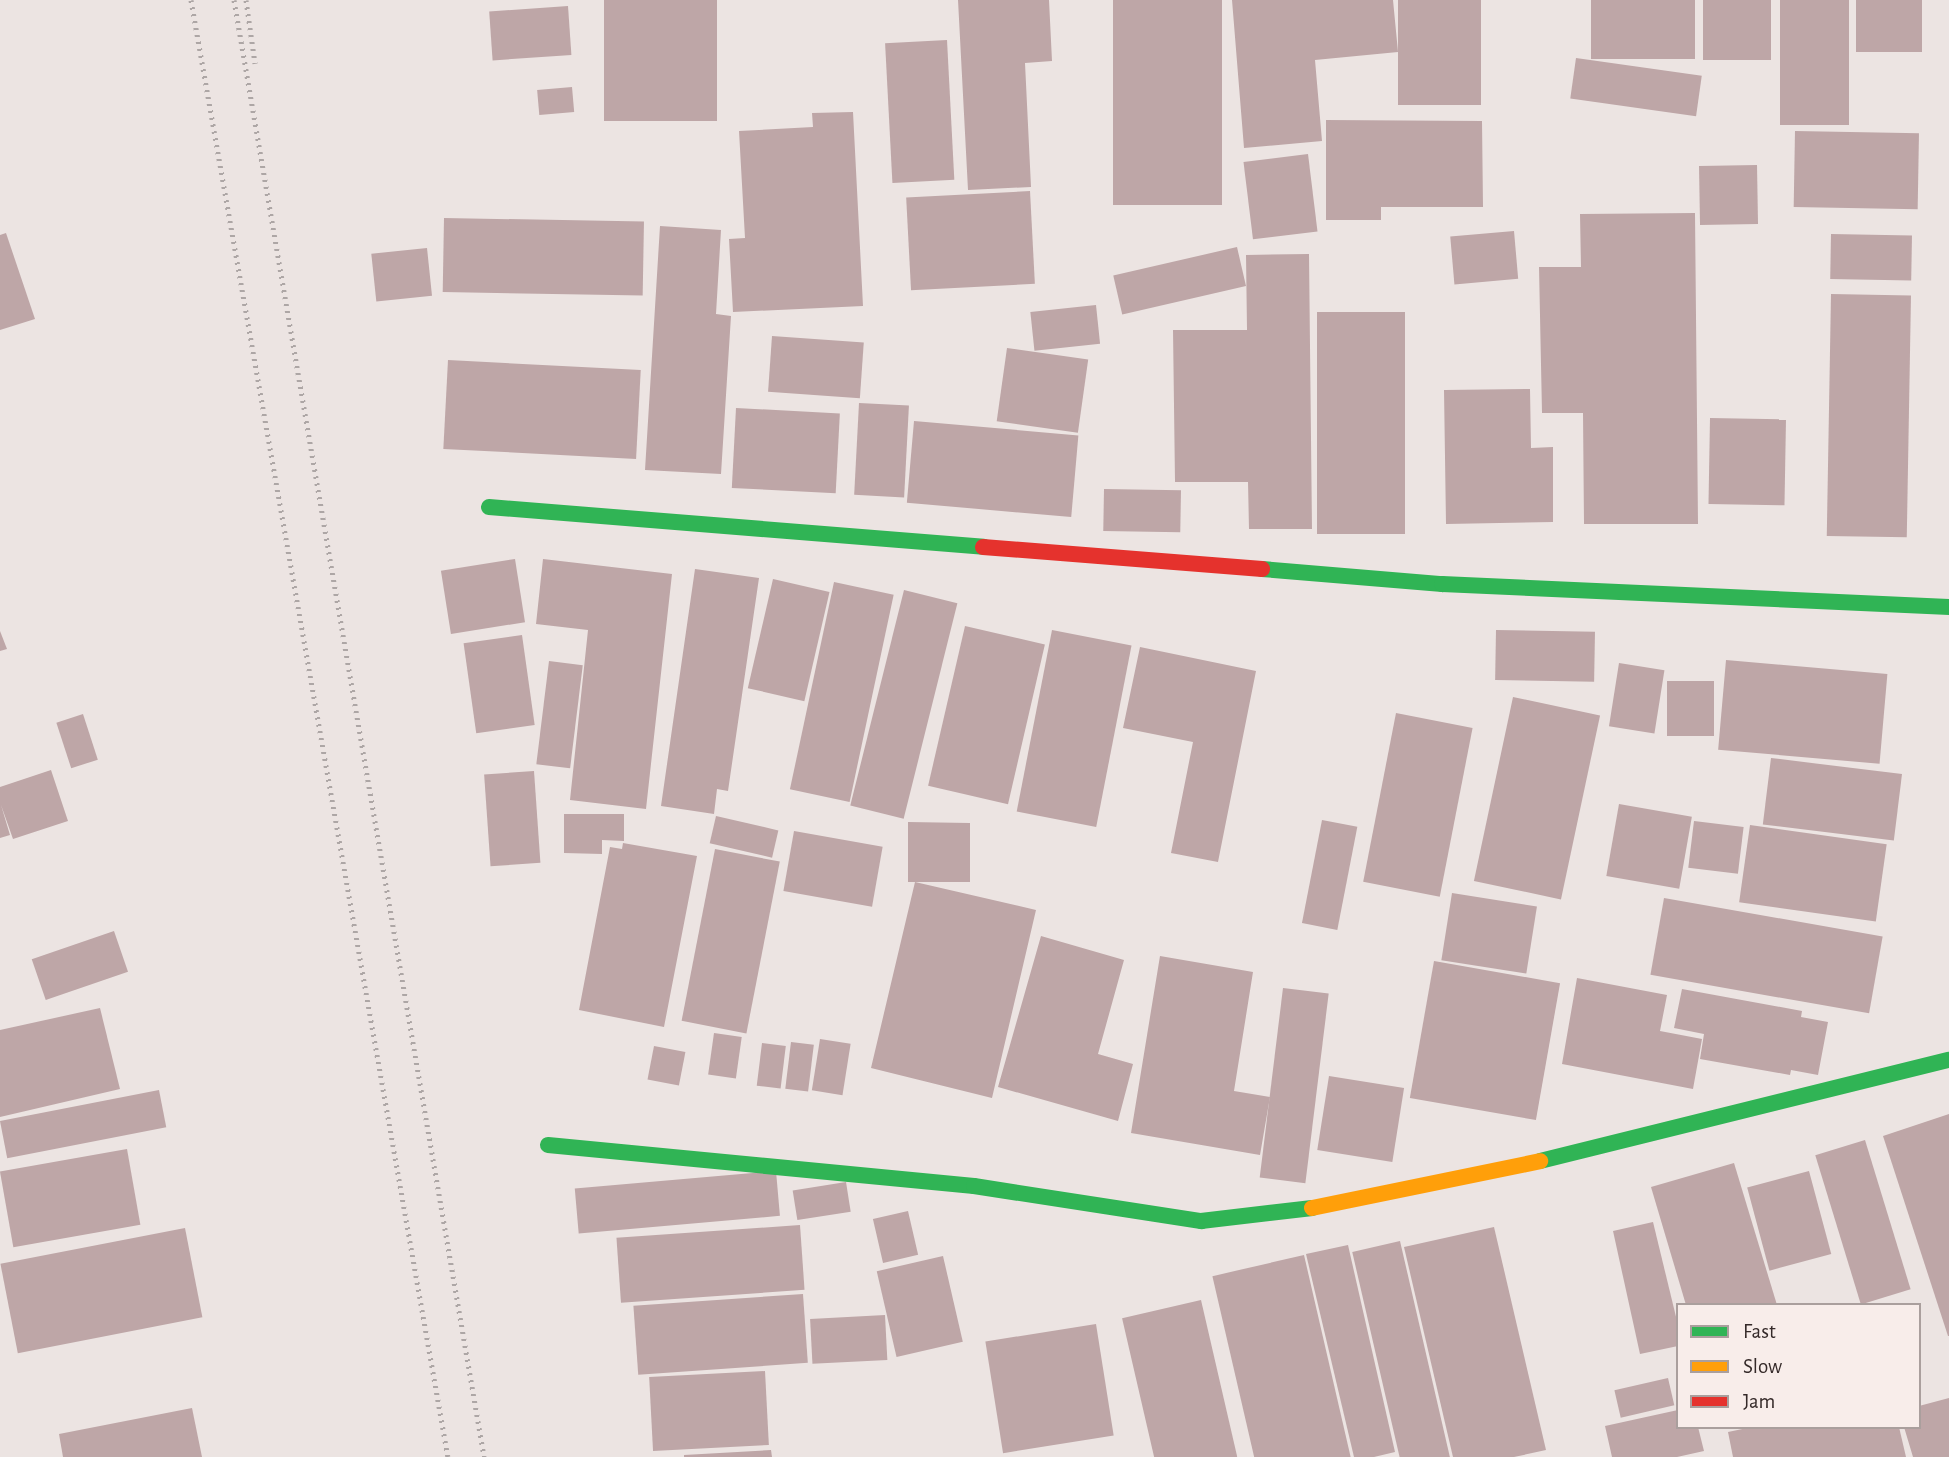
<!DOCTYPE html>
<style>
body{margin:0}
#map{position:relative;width:1949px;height:1457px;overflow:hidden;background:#ece4e2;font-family:"Alegreya Sans",sans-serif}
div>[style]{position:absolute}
.building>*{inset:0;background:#bea6a7;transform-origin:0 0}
.fast>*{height:16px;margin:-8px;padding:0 8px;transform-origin:8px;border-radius:8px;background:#30b455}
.slow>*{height:16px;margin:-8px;padding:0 8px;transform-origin:8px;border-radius:8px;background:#ff9f0a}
.jam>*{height:16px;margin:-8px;padding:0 8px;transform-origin:8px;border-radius:8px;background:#e5322d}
.rail>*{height:5px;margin-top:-2.5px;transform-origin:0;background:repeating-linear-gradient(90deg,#ada6a5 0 2px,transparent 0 7px)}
span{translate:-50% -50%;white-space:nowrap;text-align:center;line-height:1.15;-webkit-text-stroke:7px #f8edea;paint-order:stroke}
.legend{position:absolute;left:1676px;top:1303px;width:245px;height:126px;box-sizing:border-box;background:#f8edea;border:2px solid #aa9f9d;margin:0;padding:9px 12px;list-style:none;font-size:21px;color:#352a29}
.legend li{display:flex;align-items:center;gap:14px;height:35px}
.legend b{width:35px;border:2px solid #aa9f9d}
</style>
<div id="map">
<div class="building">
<i style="left:604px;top:0;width:113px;height:121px"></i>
<i style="clip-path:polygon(958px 0,1049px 0,1052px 61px,1025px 63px,1031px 187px,968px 190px)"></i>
<i style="left:1113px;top:0;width:109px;height:205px"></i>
<i style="clip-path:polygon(1232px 0,1393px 0,1398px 52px,1315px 60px,1322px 141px,1244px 148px)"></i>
<i style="left:1398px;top:0;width:83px;height:105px"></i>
<i style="left:1591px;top:0;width:104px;height:59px"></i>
<i style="left:1703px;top:0;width:68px;height:60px"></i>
<i style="left:1780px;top:0;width:69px;height:125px"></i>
<i style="left:1856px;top:0;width:66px;height:52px"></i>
<i style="left:568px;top:6px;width:49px;height:79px;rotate:86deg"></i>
<i style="left:947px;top:40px;width:140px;height:62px;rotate:87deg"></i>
<i style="left:1576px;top:58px;width:127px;height:41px;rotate:8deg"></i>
<i style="left:572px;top:87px;width:25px;height:35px;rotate:85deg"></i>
<i style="clip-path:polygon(853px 112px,863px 306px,733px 312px,729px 239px,745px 238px,739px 131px,813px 127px,812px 113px)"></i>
<i style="clip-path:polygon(1326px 120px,1482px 121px,1483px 207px,1381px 207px,1381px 220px,1326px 220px)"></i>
<i style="left:1795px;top:131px;width:124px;height:76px;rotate:1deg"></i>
<i style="left:1308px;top:154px;width:78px;height:65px;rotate:83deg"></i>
<i style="left:1757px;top:165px;width:59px;height:58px;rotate:89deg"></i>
<i style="left:1030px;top:191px;width:93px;height:124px;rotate:87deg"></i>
<i style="clip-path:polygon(1695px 213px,1698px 524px,1584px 524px,1583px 413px,1542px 413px,1539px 267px,1581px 267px,1580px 214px)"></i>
<i style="left:444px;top:218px;width:200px;height:74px;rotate:1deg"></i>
<i style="clip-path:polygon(660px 226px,721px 230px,716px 314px,731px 316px,721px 474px,645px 470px)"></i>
<i style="left:1514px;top:231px;width:48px;height:64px;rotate:85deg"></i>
<i style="clip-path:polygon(6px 233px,35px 319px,0 330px,0 235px)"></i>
<i style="left:1831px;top:234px;width:81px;height:45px;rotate:1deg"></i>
<i style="left:1237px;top:247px;width:40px;height:127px;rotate:77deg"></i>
<i style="left:427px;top:248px;width:48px;height:56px;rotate:84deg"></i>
<i style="clip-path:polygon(1309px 254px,1312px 529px,1249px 529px,1248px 482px,1175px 482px,1173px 330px,1247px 330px,1246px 255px)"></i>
<i style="left:1831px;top:294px;width:80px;height:242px;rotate:1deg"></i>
<i style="left:1096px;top:305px;width:39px;height:66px;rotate:84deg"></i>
<i style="left:1317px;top:312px;width:88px;height:222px"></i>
<i style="left:772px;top:336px;width:92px;height:56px;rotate:4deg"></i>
<i style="left:1007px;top:348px;width:82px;height:74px;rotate:8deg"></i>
<i style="left:448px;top:360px;width:193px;height:89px;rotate:3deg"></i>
<i style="clip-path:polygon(1530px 389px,1531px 448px,1553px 447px,1553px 522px,1446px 524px,1444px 390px)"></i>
<i style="left:859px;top:403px;width:50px;height:92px;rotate:3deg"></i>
<i style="left:736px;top:408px;width:104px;height:80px;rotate:3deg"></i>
<i style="left:1710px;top:418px;width:76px;height:86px;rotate:1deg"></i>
<i style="left:914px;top:421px;width:165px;height:82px;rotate:5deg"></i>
<i style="left:1104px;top:489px;width:77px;height:42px;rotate:1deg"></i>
<i style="left:515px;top:559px;width:64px;height:75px;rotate:81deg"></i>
<i style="clip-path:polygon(543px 559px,672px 574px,646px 809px,570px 800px,588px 630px,536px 624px)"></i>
<i style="clip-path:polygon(695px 569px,759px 578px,728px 791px,717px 789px,714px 814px,661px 806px)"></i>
<i style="left:773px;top:579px;width:58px;height:112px;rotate:13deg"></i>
<i style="left:834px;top:582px;width:61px;height:212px;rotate:12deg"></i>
<i style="left:904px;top:590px;width:55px;height:222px;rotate:14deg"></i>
<i style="left:965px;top:626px;width:82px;height:164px;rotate:13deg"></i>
<i style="left:1052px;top:630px;width:81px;height:185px;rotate:11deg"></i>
<i style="left:1496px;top:630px;width:99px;height:50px;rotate:1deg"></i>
<i style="clip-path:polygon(0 631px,7px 649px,0 651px)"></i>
<i style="left:522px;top:635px;width:91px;height:59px;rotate:82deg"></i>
<i style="clip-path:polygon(1140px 647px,1256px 671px,1218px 862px,1171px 853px,1193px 742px,1123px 728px)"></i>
<i style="left:1726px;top:660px;width:162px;height:90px;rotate:5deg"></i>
<i style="left:549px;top:661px;width:34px;height:104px;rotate:7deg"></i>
<i style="left:1619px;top:663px;width:46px;height:64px;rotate:9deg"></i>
<i style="left:1667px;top:681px;width:47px;height:55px"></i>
<i style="left:1513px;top:697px;width:89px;height:188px;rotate:12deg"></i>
<i style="left:1396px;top:713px;width:78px;height:172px;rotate:11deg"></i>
<i style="left:83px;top:714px;width:48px;height:28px;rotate:72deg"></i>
<i style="left:1771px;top:758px;width:132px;height:67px;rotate:7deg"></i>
<i style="clip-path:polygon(51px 770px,68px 821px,13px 839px,1px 805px,10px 835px,0 838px,0 787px)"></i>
<i style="left:534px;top:771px;width:92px;height:50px;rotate:86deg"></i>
<i style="left:1619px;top:804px;width:74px;height:73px;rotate:10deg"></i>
<i style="clip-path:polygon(564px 814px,624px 814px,624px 841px,602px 840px,602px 854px,564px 853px)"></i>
<i style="left:716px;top:816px;width:64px;height:28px;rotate:13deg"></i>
<i style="left:1322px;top:820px;width:36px;height:105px;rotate:11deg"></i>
<i style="left:1694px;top:821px;width:50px;height:47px;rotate:7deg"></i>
<i style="clip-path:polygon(908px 822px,970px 823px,970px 882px,915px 882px,1036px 910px,992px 1098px,871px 1068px,915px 882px,908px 882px)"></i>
<i style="left:1750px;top:825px;width:138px;height:78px;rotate:8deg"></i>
<i style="left:794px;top:831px;width:90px;height:61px;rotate:10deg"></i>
<i style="clip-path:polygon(623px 843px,697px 856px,664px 1027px,579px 1010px,610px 847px,622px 849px)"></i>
<i style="left:715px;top:849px;width:66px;height:175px;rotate:11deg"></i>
<i style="left:1452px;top:893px;width:86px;height:68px;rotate:9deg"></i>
<i style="left:1664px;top:898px;width:222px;height:78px;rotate:10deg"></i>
<i style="left:114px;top:931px;width:43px;height:87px;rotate:71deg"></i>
<i style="clip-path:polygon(1041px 936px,1124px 960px,1098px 1054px,1133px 1064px,1118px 1121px,998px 1087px)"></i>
<i style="clip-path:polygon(1160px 956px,1253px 972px,1234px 1091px,1270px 1097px,1260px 1155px,1131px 1133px)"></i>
<i style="left:1434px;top:961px;width:128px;height:139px;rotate:10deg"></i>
<i style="clip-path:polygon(1577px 978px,1667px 995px,1660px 1031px,1702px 1039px,1693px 1089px,1562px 1064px)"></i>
<i style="left:1283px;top:988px;width:46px;height:191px;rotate:7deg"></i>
<i style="clip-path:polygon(1682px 989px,1802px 1011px,1801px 1017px,1828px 1022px,1818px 1075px,1791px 1070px,1790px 1075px,1700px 1059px,1704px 1034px,1674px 1028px)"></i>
<i style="clip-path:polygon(100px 1008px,120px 1089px,0 1117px,0 1030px)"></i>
<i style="left:714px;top:1033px;width:28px;height:42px;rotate:8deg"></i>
<i style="left:820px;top:1039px;width:31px;height:52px;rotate:9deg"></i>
<i style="left:791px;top:1042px;width:23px;height:47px;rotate:7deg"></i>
<i style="left:762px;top:1043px;width:24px;height:43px;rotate:7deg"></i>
<i style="left:654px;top:1046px;width:32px;height:34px;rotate:11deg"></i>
<i style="left:1329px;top:1076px;width:76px;height:75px;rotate:9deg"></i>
<i style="left:159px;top:1090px;width:38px;height:162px;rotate:79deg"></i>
<i style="clip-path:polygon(1949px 1114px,1949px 1336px,1948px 1336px,1883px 1136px)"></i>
<i style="left:1865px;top:1140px;width:156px;height:52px;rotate:73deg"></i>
<i style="left:127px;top:1149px;width:77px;height:129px;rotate:80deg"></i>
<i style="clip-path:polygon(1734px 1163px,1777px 1305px,1686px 1305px,1651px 1187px)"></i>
<i style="left:776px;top:1171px;width:45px;height:202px;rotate:85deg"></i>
<i style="left:1809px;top:1171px;width:86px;height:64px;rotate:75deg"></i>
<i style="left:846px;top:1182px;width:30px;height:54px;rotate:81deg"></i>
<i style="left:908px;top:1211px;width:45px;height:36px;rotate:77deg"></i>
<i style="clip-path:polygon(1653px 1222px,1678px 1325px,1678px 1346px,1640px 1354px,1613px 1231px)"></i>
<i style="left:800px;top:1225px;width:65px;height:184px;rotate:86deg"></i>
<i style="clip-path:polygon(1494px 1227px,1546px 1450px,1514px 1457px,1453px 1457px,1404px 1247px)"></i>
<i style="left:185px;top:1228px;width:91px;height:188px;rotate:79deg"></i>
<i style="left:1400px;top:1241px;width:222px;height:49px;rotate:77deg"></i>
<i style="clip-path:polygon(1348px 1245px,1395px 1452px,1374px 1457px,1354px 1457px,1306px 1254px)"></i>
<i style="left:1304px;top:1255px;width:208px;height:94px;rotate:77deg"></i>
<i style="left:943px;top:1256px;width:88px;height:68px;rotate:77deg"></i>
<i style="left:803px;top:1294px;width:69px;height:170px;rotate:86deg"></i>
<i style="left:1201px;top:1300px;width:161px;height:81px;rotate:77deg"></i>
<i style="left:885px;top:1315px;width:45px;height:75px;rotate:87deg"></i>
<i style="left:1096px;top:1324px;width:113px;height:112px;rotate:81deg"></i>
<i style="left:765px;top:1371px;width:74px;height:116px;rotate:87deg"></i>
<i style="left:1668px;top:1378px;width:28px;height:55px;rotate:77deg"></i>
<i style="clip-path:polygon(1949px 1398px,1949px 1457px,1913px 1457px,1904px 1427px,1919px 1427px,1919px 1406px)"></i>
<i style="clip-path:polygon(192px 1408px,202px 1457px,63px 1457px,59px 1434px)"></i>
<i style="clip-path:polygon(1678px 1410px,1678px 1427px,1698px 1427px,1704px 1451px,1677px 1457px,1612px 1457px,1605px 1426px)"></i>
<i style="clip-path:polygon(1752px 1427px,1899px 1427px,1906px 1457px,1733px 1457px,1728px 1432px)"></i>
<i style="clip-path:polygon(771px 1450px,772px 1457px,684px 1457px,684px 1455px)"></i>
</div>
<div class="fast">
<i style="left:489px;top:507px;width:496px;rotate:4.6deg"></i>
<i style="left:1262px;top:569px;width:181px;rotate:4.8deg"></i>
<i style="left:1442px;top:584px;width:508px;rotate:2.6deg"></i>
<i style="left:548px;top:1145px;width:428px;rotate:5.5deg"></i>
<i style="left:974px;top:1186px;width:230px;rotate:8.8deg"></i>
<i style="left:1201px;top:1221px;width:112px;rotate:-6.7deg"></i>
<i style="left:1540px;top:1161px;width:421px;rotate:-13.9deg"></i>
</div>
<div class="slow">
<i style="left:1312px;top:1208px;width:233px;rotate:-11.6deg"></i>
</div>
<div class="jam">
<i style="left:983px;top:547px;width:280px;rotate:4.5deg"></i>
</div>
<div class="rail">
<i style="left:191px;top:0;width:1479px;rotate:80deg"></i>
<i style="left:234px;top:0;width:1478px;rotate:80.26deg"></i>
<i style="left:246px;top:0;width:64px;rotate:81.9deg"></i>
</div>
<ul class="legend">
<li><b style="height:9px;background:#30b455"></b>Fast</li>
<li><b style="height:9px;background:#ff9f0a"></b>Slow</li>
<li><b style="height:9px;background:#e5322d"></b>Jam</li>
</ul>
</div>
